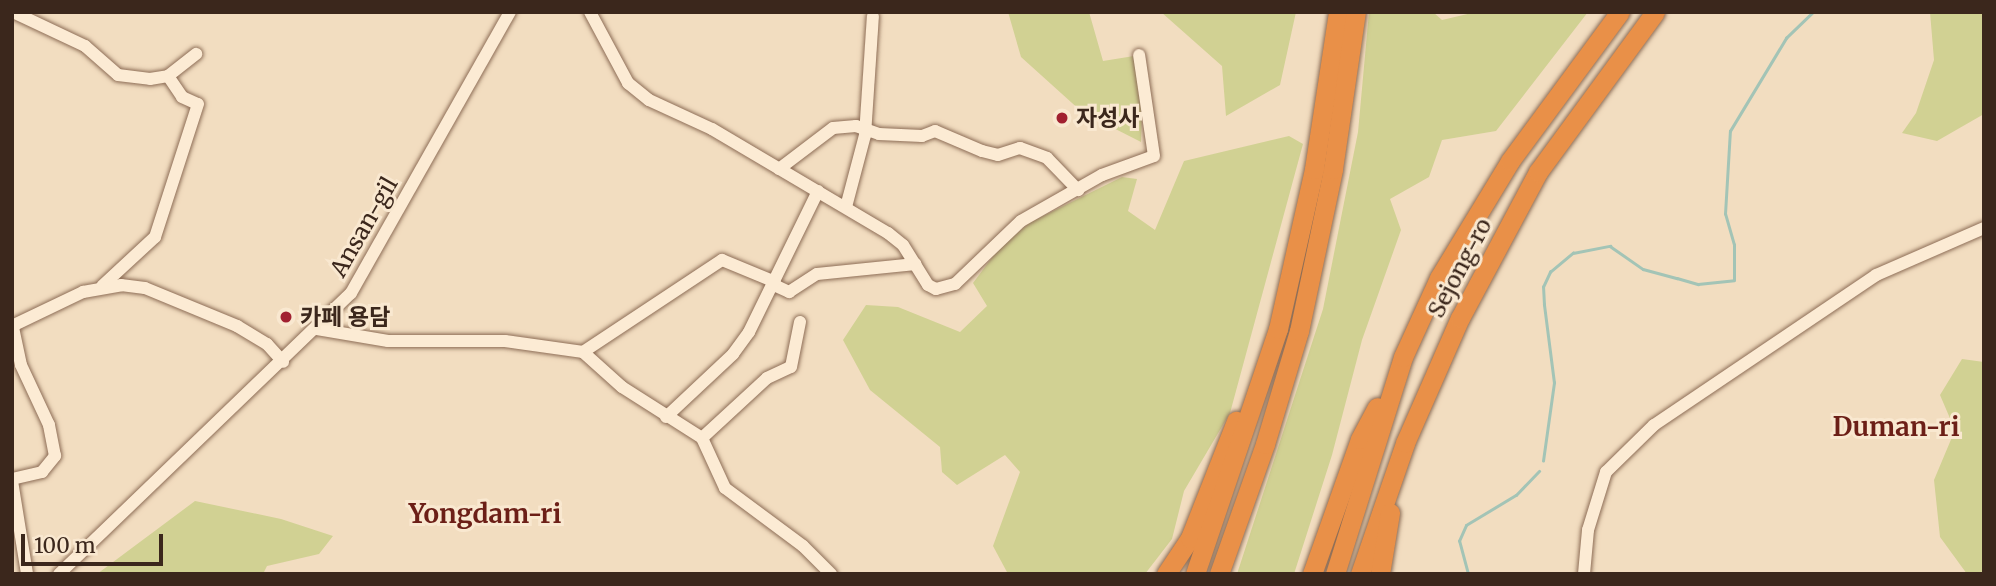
<!DOCTYPE html>
<meta charset="utf-8">
<style>
body{margin:0}
#map{position:relative;width:1996px;height:586px;overflow:hidden;background:#f2ddc0;font-family:Merriweather,"Noto Sans KR",serif}
div>[style]{position:absolute}
.green>*{inset:0;background:#d1d193}
.stream>*{height:2.5px;margin:-1.25px;padding:0 1.25px;transform-origin:1.25px;border-radius:1.25px;background:#a3c4b6}
.roads{filter:drop-shadow(0 0 2px #8d6d56) drop-shadow(0 0 2px #8d6d56)}
.minor>*{height:12px;margin:-6px;padding:0 6px;transform-origin:6px;border-radius:6px;background:#fcebd4}
.highway>*{height:19px;margin:-9.5px;padding:0 9.5px;transform-origin:9.5px;border-radius:9.5px;background:#e99048}
.dots>*{width:19px;height:19px;translate:-50% -50%;box-sizing:border-box;border:4px solid #f9e8d0;border-radius:50%}
span{translate:-50% -50%;white-space:nowrap;text-align:center;line-height:1.15;-webkit-text-stroke:6px #f9e8d0;paint-order:stroke}
.poi-label{font-size:23px;color:#3b271c;font-weight:700}
.left{translate:0 -50%;text-align:left}
.street-label{font-size:23px;color:#3b271c}
.quarter-label{font-size:26px;color:#6c1f17;font-weight:700}
.frame{position:absolute;inset:0;border:14px solid #3b271c;pointer-events:none}
.scale{position:absolute;left:21px;top:534px;width:142px;height:32px;box-sizing:border-box;border:4px solid #3b271c;border-top:0;padding-left:9px;font-size:21px;line-height:24px;white-space:nowrap;color:#3b271c;-webkit-text-stroke:5px #f9e8d0;paint-order:stroke}
</style>
<div id="map">
<div class="green">
<i style="clip-path:polygon(1008px 12px,1089px 12px,1103px 61px,1134px 56px,1142px 115px,1141px 142px,1082px 112px,1021px 57px)"></i>
<i style="clip-path:polygon(1161px 12px,1296px 12px,1280px 85px,1226px 116px,1222px 66px)"></i>
<i style="clip-path:polygon(1369px 12px,1433px 12px,1442px 20px,1476px 12px,1588px 12px,1496px 131px,1442px 140px,1429px 177px,1390px 199px,1401px 230px,1362px 340px,1332px 455px,1294px 574px,1237px 574px,1323px 309px,1358px 132px)"></i>
<i style="clip-path:polygon(1930px 12px,1984px 12px,1984px 114px,1937px 141px,1902px 133px,1916px 113px,1934px 60px)"></i>
<i style="clip-path:polygon(1289px 136px,1303px 144px,1230px 413px,1184px 491px,1172px 539px,1145px 574px,1008px 574px,993px 546px,1020px 472px,1005px 455px,957px 485px,942px 472px,940px 447px,870px 390px,843px 340px,866px 305px,898px 307px,960px 332px,987px 306px,973px 283px,1000px 247px,1031px 222px,1122px 177px,1137px 179px,1128px 211px,1155px 230px,1184px 161px)"></i>
<i style="clip-path:polygon(1962px 359px,1984px 362px,1984px 574px,1967px 574px,1940px 537px,1934px 480px,1955px 430px,1940px 395px)"></i>
<i style="clip-path:polygon(195px 501px,281px 519px,333px 536px,319px 554px,267px 566px,263px 574px,97px 574px)"></i>
</div>
<div class="stream">
<i style="left:1543px;top:461px;width:79px;rotate:-82deg"></i>
<i style="left:1554px;top:383px;width:79px;rotate:-97.3deg"></i>
<i style="left:1544px;top:305px;width:18px;rotate:-93deg"></i>
<i style="left:1543px;top:287px;width:17px;rotate:-65deg"></i>
<i style="left:1550px;top:272px;width:30px;rotate:-40deg"></i>
<i style="left:1573px;top:253px;width:38px;rotate:-11deg"></i>
<i style="left:1610px;top:246px;width:40px;rotate:34.9deg"></i>
<i style="left:1643px;top:269px;width:35px;rotate:15deg"></i>
<i style="left:1677px;top:278px;width:22px;rotate:16deg"></i>
<i style="left:1698px;top:284px;width:36px;rotate:-6deg"></i>
<i style="left:1734px;top:280px;width:35px;rotate:-90deg"></i>
<i style="left:1734px;top:245px;width:32px;rotate:-106deg"></i>
<i style="left:1725px;top:214px;width:83px;rotate:-86.6deg"></i>
<i style="left:1730px;top:131px;width:109px;rotate:-58.9deg"></i>
<i style="left:1786px;top:38px;width:37px;rotate:-44deg"></i>
<i style="left:1468px;top:574px;width:34px;rotate:-105deg"></i>
<i style="left:1459px;top:541px;width:17px;rotate:-66deg"></i>
<i style="left:1466px;top:525px;width:58px;rotate:-31deg"></i>
<i style="left:1516px;top:495px;width:33px;rotate:-46deg"></i>
</div>
<div class="roads">
<div class="minor">
<i style="left:13px;top:12px;width:80px;rotate:25.3deg"></i>
<i style="left:85px;top:46px;width:44px;rotate:41.3deg"></i>
<i style="left:118px;top:75px;width:32px;rotate:7deg"></i>
<i style="left:150px;top:79px;width:18px;rotate:-9deg"></i>
<i style="left:168px;top:76px;width:25px;rotate:56deg"></i>
<i style="left:182px;top:97px;width:17px;rotate:24deg"></i>
<i style="left:198px;top:104px;width:140px;rotate:107.9deg"></i>
<i style="left:155px;top:237px;width:72px;rotate:137.2deg"></i>
<i style="left:590px;top:12px;width:81px;rotate:61.8deg"></i>
<i style="left:628px;top:83px;width:27px;rotate:39deg"></i>
<i style="left:649px;top:100px;width:69px;rotate:24.7deg"></i>
<i style="left:712px;top:129px;width:204px;rotate:30.6deg"></i>
<i style="left:888px;top:233px;width:19px;rotate:39deg"></i>
<i style="left:903px;top:245px;width:47px;rotate:58deg"></i>
<i style="left:928px;top:285px;width:9px;rotate:27deg"></i>
<i style="left:936px;top:289px;width:20px;rotate:-15deg"></i>
<i style="left:955px;top:284px;width:91px;rotate:-43.7deg"></i>
<i style="left:1021px;top:221px;width:93px;rotate:-29.6deg"></i>
<i style="left:1102px;top:175px;width:55px;rotate:-20.1deg"></i>
<i style="left:1154px;top:156px;width:102px;rotate:-98.4deg"></i>
<i style="left:168px;top:76px;width:36px;rotate:-38deg"></i>
<i style="left:779px;top:169px;width:68px;rotate:-37.2deg"></i>
<i style="left:833px;top:128px;width:23px;rotate:-5deg"></i>
<i style="left:856px;top:126px;width:24px;rotate:19deg"></i>
<i style="left:879px;top:134px;width:43px;rotate:2.7deg"></i>
<i style="left:922px;top:136px;width:14px;rotate:-21deg"></i>
<i style="left:935px;top:131px;width:51px;rotate:23.1deg"></i>
<i style="left:982px;top:151px;width:16px;rotate:14deg"></i>
<i style="left:998px;top:155px;width:23px;rotate:-18deg"></i>
<i style="left:1020px;top:148px;width:29px;rotate:20deg"></i>
<i style="left:1047px;top:158px;width:45px;rotate:45.9deg"></i>
<i style="left:846px;top:207px;width:74px;rotate:-75.2deg"></i>
<i style="left:865px;top:135px;width:119px;rotate:-86.2deg"></i>
<i style="left:774px;top:285px;width:17px;rotate:25deg"></i>
<i style="left:789px;top:292px;width:33px;rotate:-33deg"></i>
<i style="left:817px;top:274px;width:99px;rotate:-5.8deg"></i>
<i style="left:12px;top:326px;width:79px;rotate:-25.6deg"></i>
<i style="left:83px;top:292px;width:39px;rotate:-10deg"></i>
<i style="left:121px;top:285px;width:24px;rotate:7deg"></i>
<i style="left:145px;top:288px;width:100px;rotate:22.4deg"></i>
<i style="left:237px;top:326px;width:35px;rotate:31deg"></i>
<i style="left:267px;top:344px;width:24px;rotate:48deg"></i>
<i style="left:317px;top:329px;width:72px;rotate:9.6deg"></i>
<i style="left:388px;top:341px;width:117px"></i>
<i style="left:505px;top:341px;width:79px;rotate:8deg"></i>
<i style="left:583px;top:352px;width:52px;rotate:41.9deg"></i>
<i style="left:622px;top:387px;width:95px;rotate:32.5deg"></i>
<i style="left:702px;top:438px;width:55px;rotate:65.3deg"></i>
<i style="left:725px;top:488px;width:97px;rotate:36.6deg"></i>
<i style="left:803px;top:546px;width:40px;rotate:45deg"></i>
<i style="left:583px;top:352px;width:167px;rotate:-33.5deg"></i>
<i style="left:722px;top:260px;width:57px;rotate:22.5deg"></i>
<i style="left:666px;top:417px;width:92px;rotate:-43.2deg"></i>
<i style="left:733px;top:354px;width:27px;rotate:-54deg"></i>
<i style="left:749px;top:332px;width:157px;rotate:-63.9deg"></i>
<i style="left:702px;top:438px;width:88px;rotate:-42.7deg"></i>
<i style="left:767px;top:378px;width:26px;rotate:-25deg"></i>
<i style="left:791px;top:367px;width:46px;rotate:-78.7deg"></i>
<i style="left:12px;top:479px;width:31px;rotate:-13deg"></i>
<i style="left:42px;top:472px;width:21px;rotate:-51deg"></i>
<i style="left:55px;top:456px;width:32px;rotate:-101deg"></i>
<i style="left:49px;top:425px;width:66px;rotate:-115deg"></i>
<i style="left:21px;top:365px;width:40px;rotate:-102deg"></i>
<i style="left:12px;top:481px;width:94px;rotate:80.8deg"></i>
<i style="left:59px;top:574px;width:405px;rotate:-43.9deg"></i>
<i style="left:351px;top:293px;width:323px;rotate:-60.5deg"></i>
<i style="left:1584px;top:574px;width:44px;rotate:-84.8deg"></i>
<i style="left:1588px;top:530px;width:61px;rotate:-72.8deg"></i>
<i style="left:1606px;top:472px;width:67px;rotate:-44.4deg"></i>
<i style="left:1654px;top:425px;width:268px;rotate:-34deg"></i>
<i style="left:1876px;top:275px;width:118px;rotate:-23.5deg"></i>
</div>
<div class="highway">
<i style="left:1166px;top:574px;width:43px;rotate:-56.3deg"></i>
<i style="left:1190px;top:538px;width:126px;rotate:-68.5deg"></i>
<i style="left:1195px;top:574px;width:259px;rotate:-71.3deg"></i>
<i style="left:1278px;top:329px;width:164px;rotate:-77.3deg"></i>
<i style="left:1314px;top:169px;width:159px;rotate:-81.3deg"></i>
<i style="left:1219px;top:574px;width:138px;rotate:-70.5deg"></i>
<i style="left:1265px;top:444px;width:118px;rotate:-73.3deg"></i>
<i style="left:1299px;top:331px;width:166px;rotate:-78.1deg"></i>
<i style="left:1333px;top:169px;width:159px;rotate:-81.7deg"></i>
<i style="left:1312px;top:574px;width:143px;rotate:-70.4deg"></i>
<i style="left:1360px;top:439px;width:36px;rotate:-62deg"></i>
<i style="left:1335px;top:574px;width:227px;rotate:-72.6deg"></i>
<i style="left:1403px;top:357px;width:87px;rotate:-65.5deg"></i>
<i style="left:1439px;top:278px;width:137px;rotate:-58.7deg"></i>
<i style="left:1510px;top:161px;width:185px;rotate:-53.6deg"></i>
<i style="left:1360px;top:574px;width:139px;rotate:-71deg"></i>
<i style="left:1405px;top:443px;width:137px;rotate:-66.3deg"></i>
<i style="left:1460px;top:318px;width:166px;rotate:-61.9deg"></i>
<i style="left:1538px;top:172px;width:198px;rotate:-53.8deg"></i>
<i style="left:1380px;top:574px;width:62px;rotate:-80.7deg"></i>
</div>
</div>
<div class="dots">
<i style="left:1062px;top:118px;background:#a12030"></i>
<i style="left:286px;top:317px;background:#a12030"></i>
</div>
<div class="poi-label">
<span class="left" style="left:1076px;top:118px">자성사</span>
<span class="left" style="left:300px;top:317px">카페 용담</span>
</div>
<div class="street-label">
<span style="left:364px;top:227px;rotate:-60deg">Ansan-gil</span>
<span style="left:1460px;top:268px;rotate:-62deg">Sejong-ro</span>
</div>
<div class="quarter-label">
<span style="left:1896px;top:427px">Duman-ri</span>
<span style="left:485px;top:514px">Yongdam-ri</span>
</div>
<div class="frame"></div>
<div class="scale">100 m</div>
</div>
